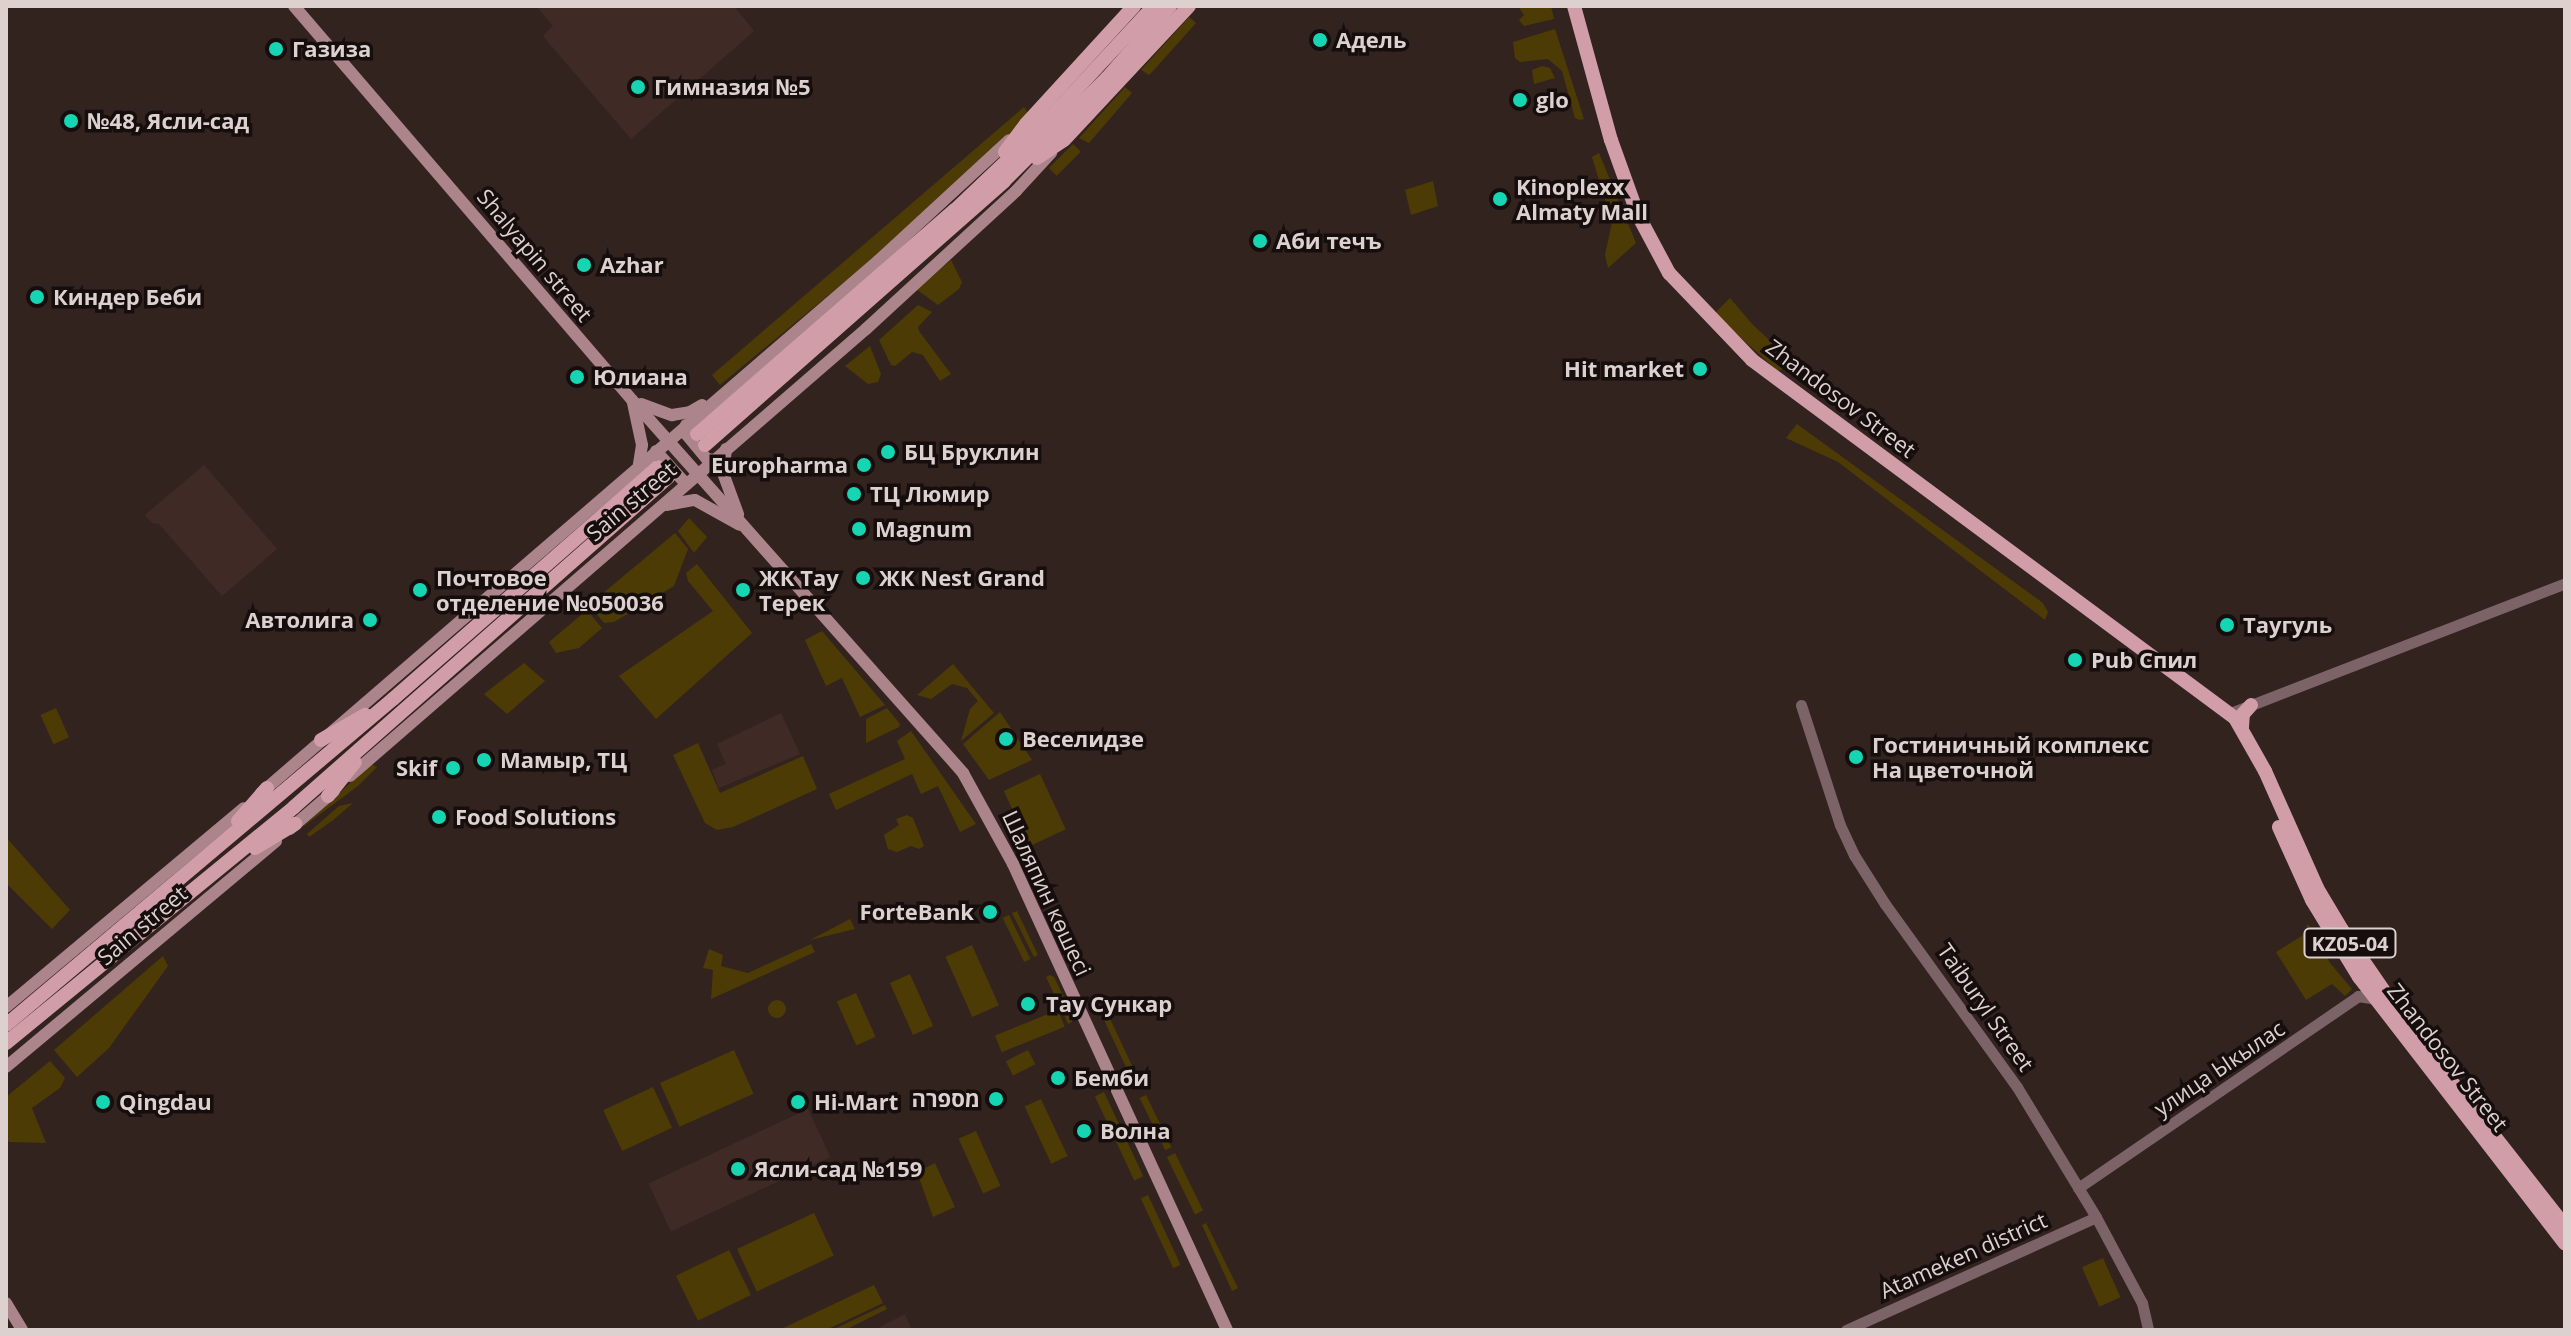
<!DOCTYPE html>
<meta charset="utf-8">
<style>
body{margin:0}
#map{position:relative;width:2571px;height:1336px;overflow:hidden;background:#33231f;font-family:"Open Sans","Noto Sans Hebrew",sans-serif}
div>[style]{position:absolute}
.built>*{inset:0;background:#402a25;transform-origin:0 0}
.green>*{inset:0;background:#4c3b05;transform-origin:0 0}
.round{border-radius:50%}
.tertiary>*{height:11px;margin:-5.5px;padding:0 5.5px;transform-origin:5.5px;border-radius:5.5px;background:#7c6368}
.secondary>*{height:12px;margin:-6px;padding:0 6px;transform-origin:6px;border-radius:6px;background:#ac848c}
.primary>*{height:14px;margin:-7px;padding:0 7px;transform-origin:7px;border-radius:7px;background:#d19da8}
.dots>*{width:22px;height:22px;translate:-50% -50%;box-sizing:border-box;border:4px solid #150e0d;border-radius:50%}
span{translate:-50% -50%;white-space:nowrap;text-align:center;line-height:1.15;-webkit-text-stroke:7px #150e0d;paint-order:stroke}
.shield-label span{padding:2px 6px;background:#150e0d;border:2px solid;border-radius:6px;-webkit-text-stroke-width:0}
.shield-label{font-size:20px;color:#dcd1cf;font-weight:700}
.poi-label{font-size:22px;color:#dcd1cf;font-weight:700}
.left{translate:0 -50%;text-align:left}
.right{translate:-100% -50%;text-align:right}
.street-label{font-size:22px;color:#dcd1cf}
.frame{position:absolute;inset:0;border:8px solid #dcd1cf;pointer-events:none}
</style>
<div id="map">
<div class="built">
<i style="clip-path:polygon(536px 6px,734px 6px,754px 31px,631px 139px,543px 36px,553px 26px)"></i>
<i style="clip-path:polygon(204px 465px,277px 549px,222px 596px,159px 524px,152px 523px,145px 515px)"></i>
<i style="clip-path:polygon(781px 713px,800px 754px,719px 788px,712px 770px,726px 764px,717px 744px)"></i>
<i style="left:808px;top:1109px;width:53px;height:176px;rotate:65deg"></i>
<i style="clip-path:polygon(905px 1314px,912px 1330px,874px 1330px)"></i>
</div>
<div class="green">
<i style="clip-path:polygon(1518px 6px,1551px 6px,1554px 19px,1524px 26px,1519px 20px,1524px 15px)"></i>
<i style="clip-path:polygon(1189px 17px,1196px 23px,1154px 70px,1149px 75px,1141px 70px)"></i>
<i style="clip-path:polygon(1555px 29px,1584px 119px,1580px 120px,1575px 118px,1562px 71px,1548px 59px,1520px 62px,1515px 58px,1513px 42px)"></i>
<i style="clip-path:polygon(1542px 66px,1550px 68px,1555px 78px,1534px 84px,1532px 70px)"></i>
<i style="clip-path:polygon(1125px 87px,1132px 93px,1089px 143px,1079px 138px)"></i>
<i style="clip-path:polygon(1024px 107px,1030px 116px,900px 236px,720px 385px,712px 375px)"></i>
<i style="left:1073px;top:144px;width:11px;height:34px;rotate:45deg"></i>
<i style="clip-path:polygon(1599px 153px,1636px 243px,1608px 268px,1605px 255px,1612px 222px,1592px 157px)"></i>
<i style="clip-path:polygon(1433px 181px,1438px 206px,1411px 215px,1405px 190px)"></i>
<i style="clip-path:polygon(951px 260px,962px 282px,959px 289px,938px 305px,916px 289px)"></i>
<i style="clip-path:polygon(1730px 298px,1753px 325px,1795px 364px,1778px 371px,1714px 314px)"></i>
<i style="clip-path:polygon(918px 305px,932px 312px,918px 327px,919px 331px,951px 374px,940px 381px,923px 355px,912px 352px,895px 366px,891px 365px,879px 340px)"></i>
<i style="clip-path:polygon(870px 346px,881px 374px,878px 382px,868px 384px,845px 366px)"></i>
<i style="clip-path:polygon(1797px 424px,2043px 603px,2048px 612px,2045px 620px,1838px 462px,1786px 438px)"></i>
<i style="clip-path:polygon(689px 518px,707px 537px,694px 553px,678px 531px)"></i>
<i style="clip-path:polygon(675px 533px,688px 549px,674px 586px,614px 622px,604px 623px,589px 605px)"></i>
<i style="clip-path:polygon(697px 564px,752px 633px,656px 719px,619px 676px,713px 611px,688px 581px,686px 573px)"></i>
<i style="clip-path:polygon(587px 610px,602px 628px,579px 648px,556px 653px,549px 642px)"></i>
<i style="clip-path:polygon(822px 631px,885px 705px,860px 717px,842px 678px,826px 686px,805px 640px)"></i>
<i style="clip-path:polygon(524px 663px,545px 681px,507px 714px,484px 694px)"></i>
<i style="clip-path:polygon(953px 664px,994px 713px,961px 741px,970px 709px,978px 701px,967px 688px,952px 684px,931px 699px,917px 695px)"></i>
<i style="left:56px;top:708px;width:32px;height:17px;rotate:66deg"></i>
<i style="clip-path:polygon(887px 708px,900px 724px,899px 727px,866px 743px,866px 719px)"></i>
<i style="clip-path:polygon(1000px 712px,1032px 760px,989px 780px,963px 744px)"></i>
<i style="clip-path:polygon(911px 731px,976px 824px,960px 832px,938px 786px,921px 794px,912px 774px,836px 810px,829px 794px,905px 759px,897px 741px)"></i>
<i style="clip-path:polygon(698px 743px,720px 793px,803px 756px,817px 789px,733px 827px,717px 830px,705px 823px,673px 755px)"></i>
<i style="clip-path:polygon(371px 764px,377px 767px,358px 786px,300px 829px)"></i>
<i style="left:1040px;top:774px;width:61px;height:40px;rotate:65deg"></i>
<i style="clip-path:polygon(353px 803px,332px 821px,309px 837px,307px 834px,339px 806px)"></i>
<i style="clip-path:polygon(907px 815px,913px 818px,924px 846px,919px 849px,911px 846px,897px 852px,888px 849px,884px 835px,899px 825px,896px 819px)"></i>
<i style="clip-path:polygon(6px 837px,70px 910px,52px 929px,6px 883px)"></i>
<i style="clip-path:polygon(1017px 911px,1038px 955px,1034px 957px,1012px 913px)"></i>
<i style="left:1009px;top:915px;width:49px;height:7px;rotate:64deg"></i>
<i style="clip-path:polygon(850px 919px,855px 929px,810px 940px)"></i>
<i style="clip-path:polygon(2308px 924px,2330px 963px,2352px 989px,2345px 996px,2332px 984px,2306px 1000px,2276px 952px,2302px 936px)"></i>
<i style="clip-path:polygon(811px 944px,815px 952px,711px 999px,713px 970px,703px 968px,709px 949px,723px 955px,721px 966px,748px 973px)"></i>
<i style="left:972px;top:945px;width:66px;height:29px;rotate:66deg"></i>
<i style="clip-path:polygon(163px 956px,168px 966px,109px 1048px,77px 1077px,54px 1050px)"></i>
<i style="left:910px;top:974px;width:57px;height:22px;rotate:66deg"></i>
<i style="clip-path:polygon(1050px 975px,1054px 977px,1071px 1012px,1072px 1022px,1068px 1024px,1046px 977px)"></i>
<i style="left:856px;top:993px;width:48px;height:21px;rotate:66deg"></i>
<i class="round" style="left:768px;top:1000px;width:18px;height:18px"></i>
<i style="left:1058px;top:1010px;width:18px;height:68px;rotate:68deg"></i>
<i style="left:1106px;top:1010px;width:82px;height:6px;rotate:65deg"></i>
<i style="left:734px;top:1050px;width:48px;height:81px;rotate:66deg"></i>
<i style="left:1028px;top:1050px;width:16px;height:25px;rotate:63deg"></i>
<i style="clip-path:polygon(50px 1061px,65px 1078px,60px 1088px,32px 1108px,46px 1143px,9px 1142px,6px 1136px,6px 1097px)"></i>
<i style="left:653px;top:1087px;width:45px;height:55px;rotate:65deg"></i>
<i style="left:1104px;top:1092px;width:93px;height:10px;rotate:65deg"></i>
<i style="left:1146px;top:1095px;width:58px;height:7px;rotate:64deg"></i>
<i style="left:1041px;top:1099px;width:63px;height:18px;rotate:65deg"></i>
<i style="left:976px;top:1131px;width:60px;height:19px;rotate:66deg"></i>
<i style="left:1175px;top:1153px;width:64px;height:9px;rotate:64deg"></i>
<i style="clip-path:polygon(935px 1163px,955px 1207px,933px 1217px,917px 1172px)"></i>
<i style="left:1148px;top:1195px;width:77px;height:8px;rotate:65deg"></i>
<i style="left:814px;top:1213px;width:47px;height:85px;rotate:65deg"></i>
<i style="clip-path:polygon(1206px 1223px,1238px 1288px,1232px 1291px,1202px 1225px)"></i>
<i style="left:729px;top:1250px;width:50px;height:59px;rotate:64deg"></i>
<i style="left:2103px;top:1258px;width:43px;height:23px;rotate:66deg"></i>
<i style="clip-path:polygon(874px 1285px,883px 1303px,826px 1330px,779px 1330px)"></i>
<i style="clip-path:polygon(885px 1305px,887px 1309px,845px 1330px,832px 1330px)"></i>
</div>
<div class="tertiary">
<i style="left:1801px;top:705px;width:126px;rotate:72deg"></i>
<i style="left:1840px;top:825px;width:33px;rotate:65deg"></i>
<i style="left:1854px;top:855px;width:58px;rotate:57.7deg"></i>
<i style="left:1885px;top:904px;width:226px;rotate:54.2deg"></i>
<i style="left:2017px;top:1087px;width:152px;rotate:58.7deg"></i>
<i style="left:2096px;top:1217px;width:98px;rotate:61.9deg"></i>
<i style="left:2142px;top:1303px;width:28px;rotate:77deg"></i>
<i style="left:2228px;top:714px;width:362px;rotate:-21.2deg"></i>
<i style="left:2078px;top:1188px;width:340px;rotate:-34.4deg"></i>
<i style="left:2358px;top:996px;width:19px;rotate:9deg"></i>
<i style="left:1846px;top:1330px;width:274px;rotate:-24.3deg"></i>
</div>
<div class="secondary">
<i style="left:294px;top:6px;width:519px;rotate:49.37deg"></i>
<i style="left:632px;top:400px;width:499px;rotate:48.4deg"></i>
<i style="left:963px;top:773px;width:104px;rotate:61.2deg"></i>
<i style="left:1013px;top:864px;width:513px;rotate:65.33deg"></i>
<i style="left:633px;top:403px;width:43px;rotate:77.9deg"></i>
<i style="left:642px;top:445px;width:20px;rotate:99deg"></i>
<i style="left:641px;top:404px;width:33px;rotate:20deg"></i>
<i style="left:672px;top:415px;width:18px;rotate:-9deg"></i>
<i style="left:690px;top:412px;width:14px;rotate:-30deg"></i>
<i style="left:686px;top:425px;width:9px;rotate:90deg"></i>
<i style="left:686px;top:434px;width:33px;rotate:50deg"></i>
<i style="left:707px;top:459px;width:7px;rotate:8deg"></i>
<i style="left:726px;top:449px;width:24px;rotate:97deg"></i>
<i style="left:723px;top:473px;width:44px;rotate:69.9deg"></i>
<i style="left:656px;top:451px;width:45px;rotate:47.7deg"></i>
<i style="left:666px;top:505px;width:29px;rotate:-10deg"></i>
<i style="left:695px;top:500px;width:51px;rotate:29.1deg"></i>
<i style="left:350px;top:776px;width:683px;rotate:-40.9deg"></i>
<i style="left:866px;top:329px;width:204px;rotate:-42.6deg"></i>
<i style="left:1016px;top:191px;width:52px;rotate:-47.4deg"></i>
<i style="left:261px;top:793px;width:815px;rotate:-40.77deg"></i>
<i style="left:878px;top:261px;width:178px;rotate:-42.7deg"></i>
<i style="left:290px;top:829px;width:58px;rotate:-40.8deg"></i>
<i style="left:6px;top:1007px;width:310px;rotate:-39.9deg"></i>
<i style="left:6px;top:1067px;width:352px;rotate:-39.9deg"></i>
<i style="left:6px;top:1303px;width:31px;rotate:59deg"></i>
</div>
<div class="primary">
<i style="left:1574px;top:6px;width:139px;rotate:74.6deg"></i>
<i style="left:1611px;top:140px;width:80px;rotate:70.2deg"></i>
<i style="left:1638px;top:215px;width:66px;rotate:61.9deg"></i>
<i style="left:1669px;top:273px;width:120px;rotate:46.3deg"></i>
<i style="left:1752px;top:360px;width:601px;rotate:36.55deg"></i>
<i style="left:2235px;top:718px;width:61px;rotate:60.5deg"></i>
<i style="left:2265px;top:771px;width:128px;rotate:66deg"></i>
<i style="left:2317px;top:888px;width:49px;rotate:59.2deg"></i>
<i style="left:2342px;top:930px;width:116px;rotate:55.5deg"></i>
<i style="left:2408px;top:1026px;width:254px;rotate:51.9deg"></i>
<i style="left:1005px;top:152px;width:35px;rotate:-53deg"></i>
<i style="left:1026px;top:124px;width:160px;rotate:-47.5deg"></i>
<i style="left:1037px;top:158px;width:32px;rotate:-34deg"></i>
<i style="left:1064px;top:140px;width:183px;rotate:-47deg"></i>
<i style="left:697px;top:434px;width:342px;rotate:-41deg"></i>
<i style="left:955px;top:210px;width:109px;rotate:-43.5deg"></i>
<i style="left:1034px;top:135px;width:176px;rotate:-47.1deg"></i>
<i style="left:705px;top:445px;width:399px;rotate:-41.4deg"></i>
<i style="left:1004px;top:181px;width:146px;rotate:-45deg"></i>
<i style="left:1107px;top:78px;width:96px;rotate:-48.8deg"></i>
<i style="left:2242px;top:727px;width:13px;rotate:-86deg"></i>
<i style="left:2243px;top:714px;width:12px;rotate:-48deg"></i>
<i style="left:321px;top:740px;width:51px;rotate:-29.6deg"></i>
<i style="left:328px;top:796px;width:43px;rotate:-51.5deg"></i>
<i style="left:238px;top:821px;width:44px;rotate:-48.7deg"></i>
<i style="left:2279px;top:827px;width:80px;rotate:65.7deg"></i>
<i style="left:2312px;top:900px;width:90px;rotate:58.6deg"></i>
<i style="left:2359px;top:977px;width:337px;rotate:52.3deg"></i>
<i style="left:255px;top:848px;width:47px;rotate:-31deg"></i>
<i style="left:6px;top:1025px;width:506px;rotate:-40.11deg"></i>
<i style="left:393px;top:699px;width:352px;rotate:-41.2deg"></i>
<i style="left:6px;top:1043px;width:372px;rotate:-39.3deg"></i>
<i style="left:294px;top:807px;width:499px;rotate:-41.4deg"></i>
</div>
<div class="dots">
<i style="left:1320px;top:40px;background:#15d5b3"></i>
<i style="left:276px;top:49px;background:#15d5b3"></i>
<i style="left:638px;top:87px;background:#15d5b3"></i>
<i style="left:1520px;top:100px;background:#15d5b3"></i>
<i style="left:71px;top:121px;background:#15d5b3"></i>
<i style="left:1500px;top:199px;background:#15d5b3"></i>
<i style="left:1260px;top:241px;background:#15d5b3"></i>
<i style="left:584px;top:265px;background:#15d5b3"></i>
<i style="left:37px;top:297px;background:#15d5b3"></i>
<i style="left:1700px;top:369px;background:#15d5b3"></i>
<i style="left:577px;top:377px;background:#15d5b3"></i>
<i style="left:888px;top:452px;background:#15d5b3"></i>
<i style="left:864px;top:465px;background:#15d5b3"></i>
<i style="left:854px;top:494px;background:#15d5b3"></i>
<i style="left:859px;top:529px;background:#15d5b3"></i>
<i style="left:863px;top:578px;background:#15d5b3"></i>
<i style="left:420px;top:590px;background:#15d5b3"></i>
<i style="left:743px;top:590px;background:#15d5b3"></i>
<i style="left:370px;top:620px;background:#15d5b3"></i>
<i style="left:2227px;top:625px;background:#15d5b3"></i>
<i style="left:2075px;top:660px;background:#15d5b3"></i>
<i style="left:1006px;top:739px;background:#15d5b3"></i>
<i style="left:1856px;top:757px;background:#15d5b3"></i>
<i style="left:484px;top:760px;background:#15d5b3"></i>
<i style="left:453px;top:768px;background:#15d5b3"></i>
<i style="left:439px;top:817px;background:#15d5b3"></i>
<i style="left:990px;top:912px;background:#15d5b3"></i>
<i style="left:1028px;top:1004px;background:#15d5b3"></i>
<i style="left:1058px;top:1078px;background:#15d5b3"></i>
<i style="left:996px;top:1099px;background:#15d5b3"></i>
<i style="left:103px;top:1102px;background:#15d5b3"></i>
<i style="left:798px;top:1102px;background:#15d5b3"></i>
<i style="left:1084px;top:1131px;background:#15d5b3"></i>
<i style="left:738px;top:1169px;background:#15d5b3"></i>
</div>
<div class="shield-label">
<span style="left:2350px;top:943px">KZ05-04</span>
</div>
<div class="poi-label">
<span class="left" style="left:1336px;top:40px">Адель</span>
<span class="left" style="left:292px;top:49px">Газиза</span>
<span class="left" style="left:654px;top:87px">Гимназия №5</span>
<span class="left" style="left:1536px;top:100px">glo</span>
<span class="left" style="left:87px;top:121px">№48, Ясли-сад</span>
<span class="left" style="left:1516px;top:199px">Kinoplexx<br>Almaty Mall</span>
<span class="left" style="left:1276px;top:241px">Аби течъ</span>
<span class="left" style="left:600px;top:265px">Azhar</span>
<span class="left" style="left:53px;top:297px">Киндер Беби</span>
<span class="right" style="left:1684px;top:369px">Hit market</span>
<span class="left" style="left:593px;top:377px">Юлиана</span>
<span class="left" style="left:904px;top:452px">БЦ Бруклин</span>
<span class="right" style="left:848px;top:465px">Europharma</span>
<span class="left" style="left:870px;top:494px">ТЦ Люмир</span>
<span class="left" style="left:875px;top:529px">Magnum</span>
<span class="left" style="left:436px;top:590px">Почтовое<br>отделение №050036</span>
<span class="left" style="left:759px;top:590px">ЖК Тау<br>Терек</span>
<span class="left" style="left:879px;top:578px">ЖК Nest Grand</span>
<span class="right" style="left:354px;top:620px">Автолига</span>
<span class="left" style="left:2243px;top:625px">Таугуль</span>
<span class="left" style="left:2091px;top:660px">Pub Спил</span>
<span class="left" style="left:1022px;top:739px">Веселидзе</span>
<span class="left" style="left:1872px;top:757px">Гостиничный комплекс<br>На цветочной</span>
<span class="left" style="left:500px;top:760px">Мамыр, ТЦ</span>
<span class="right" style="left:437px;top:768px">Skif</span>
<span class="left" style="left:455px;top:817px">Food Solutions</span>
<span class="right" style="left:974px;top:912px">ForteBank</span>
<span class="left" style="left:1046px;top:1004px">Тау Сункар</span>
<span class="left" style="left:1074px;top:1078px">Бемби</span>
<span class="right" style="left:980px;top:1099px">מספרה</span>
<span class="left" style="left:119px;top:1102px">Qingdau</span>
<span class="left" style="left:814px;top:1102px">Hi-Mart</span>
<span class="left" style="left:1100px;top:1131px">Волна</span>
<span class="left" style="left:754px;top:1169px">Ясли-сад №159</span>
</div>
<div class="street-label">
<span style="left:535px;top:255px;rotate:50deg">Shalyapin street</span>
<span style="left:1841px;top:398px;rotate:37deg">Zhandosov Street</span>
<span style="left:631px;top:501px;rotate:-40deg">Sain street</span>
<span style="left:1047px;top:893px;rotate:65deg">Шаляпин көшесі</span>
<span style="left:142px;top:925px;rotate:-40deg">Sain street</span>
<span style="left:1986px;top:1007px;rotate:55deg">Taiburyl Street</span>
<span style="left:2448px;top:1057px;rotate:52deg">Zhandosov Street</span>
<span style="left:2219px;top:1068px;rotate:-34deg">улица Ыкылас</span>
<span style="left:1963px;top:1255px;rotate:-24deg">Atameken district</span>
</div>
<div class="frame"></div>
</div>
